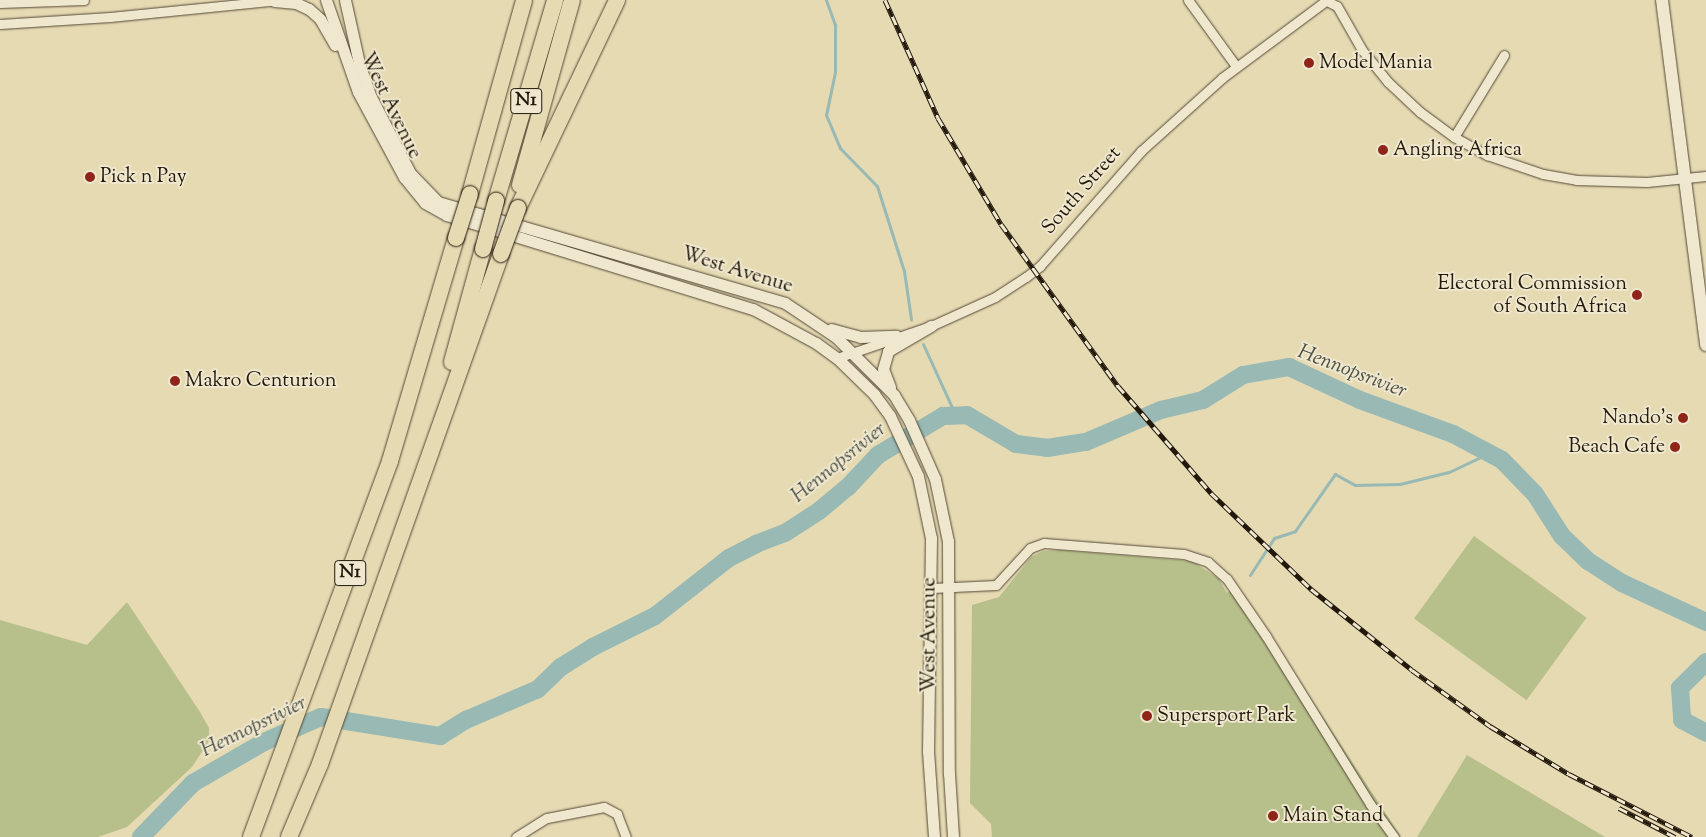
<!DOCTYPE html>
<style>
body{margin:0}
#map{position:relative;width:1706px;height:837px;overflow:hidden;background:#e6dab3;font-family:"Sorts Mill Goudy",serif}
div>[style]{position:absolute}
.green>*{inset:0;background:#b7bf8b;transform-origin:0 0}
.stream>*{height:3px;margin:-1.5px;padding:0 1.5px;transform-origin:1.5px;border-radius:1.5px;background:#98b9b4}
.river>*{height:18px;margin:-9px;padding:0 9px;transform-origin:9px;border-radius:9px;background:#98b9b4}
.roads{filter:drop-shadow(0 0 1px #534835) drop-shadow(0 0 1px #534835)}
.minor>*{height:9px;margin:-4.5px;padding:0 4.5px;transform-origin:4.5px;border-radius:4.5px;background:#efe7ce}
.tertiary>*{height:11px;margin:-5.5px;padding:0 5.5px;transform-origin:5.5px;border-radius:5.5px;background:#efe7ce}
.secondary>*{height:12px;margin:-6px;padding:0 6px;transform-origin:6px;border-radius:6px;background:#efe7ce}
.motorway>*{height:16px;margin:-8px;padding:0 8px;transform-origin:8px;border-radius:8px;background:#e6dab3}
.rail>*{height:5px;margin-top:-2.5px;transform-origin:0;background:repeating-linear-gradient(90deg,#efe7ce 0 9px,#22180b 0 18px);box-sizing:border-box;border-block:1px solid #22180b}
.bridges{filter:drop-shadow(0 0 1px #22180b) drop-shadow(0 0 1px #22180b)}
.motorway-bridge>*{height:16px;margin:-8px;padding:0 8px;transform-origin:8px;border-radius:8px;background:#e6dab3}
.dots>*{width:14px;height:14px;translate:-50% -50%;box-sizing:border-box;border:2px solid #efe7ce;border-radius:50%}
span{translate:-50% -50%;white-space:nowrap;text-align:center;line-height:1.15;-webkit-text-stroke:4px #efe7ce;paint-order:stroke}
.shield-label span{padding:1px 4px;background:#efe7ce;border:1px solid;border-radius:4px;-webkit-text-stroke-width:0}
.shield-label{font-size:19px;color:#22180b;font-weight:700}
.poi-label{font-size:20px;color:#22180b}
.left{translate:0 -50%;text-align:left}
.right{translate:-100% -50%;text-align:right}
.street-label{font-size:20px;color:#22180b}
.water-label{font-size:21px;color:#4b5046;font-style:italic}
</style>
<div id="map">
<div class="green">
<i style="left:1474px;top:536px;width:139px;height:102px;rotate:36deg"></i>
<i style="clip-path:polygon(1058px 550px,1192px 561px,1219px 579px,1227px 593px,1238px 587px,1401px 837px,992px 837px,991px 824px,970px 803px,972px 605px,999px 597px,1031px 557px,1043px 551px)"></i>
<i style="clip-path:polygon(127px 602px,200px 712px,209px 728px,209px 741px,192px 767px,127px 827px,98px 837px,0 837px,0 620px,87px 645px)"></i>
<i style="clip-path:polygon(1467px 755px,1605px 837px,1417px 837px)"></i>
</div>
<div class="stream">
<i style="left:826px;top:0;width:27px;rotate:70deg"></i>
<i style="left:835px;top:25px;width:47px;rotate:90deg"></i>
<i style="left:835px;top:72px;width:44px;rotate:101.8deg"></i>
<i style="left:826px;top:115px;width:36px;rotate:67deg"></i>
<i style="left:840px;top:148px;width:53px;rotate:45.8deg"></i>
<i style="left:877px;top:186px;width:89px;rotate:72.4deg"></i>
<i style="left:904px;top:271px;width:49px;rotate:81.7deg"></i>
<i style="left:923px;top:344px;width:79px;rotate:65.4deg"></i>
<i style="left:1250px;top:575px;width:44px;rotate:-57deg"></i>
<i style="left:1274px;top:538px;width:22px;rotate:-18deg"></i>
<i style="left:1295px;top:531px;width:70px;rotate:-54.9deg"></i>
<i style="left:1335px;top:474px;width:23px;rotate:29deg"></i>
<i style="left:1355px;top:485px;width:45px;rotate:-1.3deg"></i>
<i style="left:1400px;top:484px;width:50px;rotate:-13.8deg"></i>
<i style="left:1449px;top:472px;width:44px;rotate:-25.4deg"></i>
</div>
<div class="river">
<i style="left:1706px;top:662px;width:37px;rotate:135deg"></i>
<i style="left:1680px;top:688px;width:32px;rotate:86deg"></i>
<i style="left:1682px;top:720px;width:27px;rotate:28deg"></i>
<i style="left:141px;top:837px;width:75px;rotate:-46.1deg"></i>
<i style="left:193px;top:783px;width:82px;rotate:-30deg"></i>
<i style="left:264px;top:742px;width:62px;rotate:-23.7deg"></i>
<i style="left:321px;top:717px;width:121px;rotate:9.1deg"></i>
<i style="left:440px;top:736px;width:31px;rotate:-32deg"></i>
<i style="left:466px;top:720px;width:78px;rotate:-23.3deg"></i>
<i style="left:538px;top:689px;width:32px;rotate:-44deg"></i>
<i style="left:561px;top:667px;width:38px;rotate:-32deg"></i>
<i style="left:593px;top:647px;width:69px;rotate:-26.6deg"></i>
<i style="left:655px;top:616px;width:94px;rotate:-38.1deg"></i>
<i style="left:729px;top:558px;width:30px;rotate:-27deg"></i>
<i style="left:756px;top:544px;width:31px;rotate:-21deg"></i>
<i style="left:785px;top:533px;width:40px;rotate:-32.9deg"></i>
<i style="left:819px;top:511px;width:38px;rotate:-40deg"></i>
<i style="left:848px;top:487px;width:44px;rotate:-46.8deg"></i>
<i style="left:878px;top:455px;width:76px;rotate:-31deg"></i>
<i style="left:943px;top:416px;width:24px;rotate:-2deg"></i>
<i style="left:967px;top:415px;width:57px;rotate:30.6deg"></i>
<i style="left:1016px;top:444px;width:31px;rotate:7deg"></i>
<i style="left:1047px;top:448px;width:39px;rotate:-9deg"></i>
<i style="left:1086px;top:442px;width:82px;rotate:-23.1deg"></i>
<i style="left:1161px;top:410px;width:43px;rotate:-13.4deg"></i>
<i style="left:1203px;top:400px;width:47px;rotate:-32deg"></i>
<i style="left:1243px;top:375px;width:47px;rotate:-9.9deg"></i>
<i style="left:1289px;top:367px;width:78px;rotate:24.9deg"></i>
<i style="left:1360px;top:400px;width:99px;rotate:20.1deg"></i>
<i style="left:1453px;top:434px;width:55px;rotate:28deg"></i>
<i style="left:1502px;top:460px;width:47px;rotate:45.9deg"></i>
<i style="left:1535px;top:494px;width:50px;rotate:57.3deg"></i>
<i style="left:1562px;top:536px;width:36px;rotate:44deg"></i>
<i style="left:1588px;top:561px;width:40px;rotate:32.9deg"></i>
<i style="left:1622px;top:583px;width:93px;rotate:24.9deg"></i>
</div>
<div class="roads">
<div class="minor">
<i style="left:1188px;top:0;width:82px;rotate:54deg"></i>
<i style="left:1325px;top:0;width:13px;rotate:27deg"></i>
<i style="left:1337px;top:6px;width:51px;rotate:60.4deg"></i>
<i style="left:1362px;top:50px;width:41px;rotate:50.9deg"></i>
<i style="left:1388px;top:82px;width:44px;rotate:43.2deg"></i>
<i style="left:1420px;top:112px;width:42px;rotate:36.3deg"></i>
<i style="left:1454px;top:137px;width:38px;rotate:29deg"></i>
<i style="left:1487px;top:155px;width:59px;rotate:18.7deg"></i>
<i style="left:1543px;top:174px;width:34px;rotate:10deg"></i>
<i style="left:1576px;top:180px;width:71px;rotate:1.6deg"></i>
<i style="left:1647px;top:182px;width:59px;rotate:-5.8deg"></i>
<i style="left:0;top:3px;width:84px;rotate:-2deg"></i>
<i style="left:0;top:24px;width:110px;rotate:-3.6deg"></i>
<i style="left:110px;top:17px;width:170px;rotate:-5.7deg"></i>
<i style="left:1454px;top:137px;width:96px;rotate:-58.6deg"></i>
<i style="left:837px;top:358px;width:99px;rotate:-18.8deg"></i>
<i style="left:931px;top:326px;width:70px;rotate:-24.4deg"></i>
<i style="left:995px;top:297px;width:37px;rotate:-33deg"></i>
<i style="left:1026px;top:277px;width:18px;rotate:-38deg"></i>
<i style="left:1040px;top:266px;width:153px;rotate:-48.7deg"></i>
<i style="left:1141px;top:151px;width:109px;rotate:-42deg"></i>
<i style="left:1222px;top:78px;width:131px;rotate:-36.6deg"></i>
<i style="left:932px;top:588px;width:64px;rotate:-2.7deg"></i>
<i style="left:996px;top:585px;width:50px;rotate:-47.4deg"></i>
<i style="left:1030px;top:548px;width:15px;rotate:-20deg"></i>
<i style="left:1044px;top:543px;width:140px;rotate:4.5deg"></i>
<i style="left:1184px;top:554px;width:25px;rotate:18deg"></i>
<i style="left:1208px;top:562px;width:25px;rotate:42deg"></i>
<i style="left:1227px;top:579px;width:69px;rotate:55.6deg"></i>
<i style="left:1266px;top:636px;width:198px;rotate:58.2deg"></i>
<i style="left:1370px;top:804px;width:41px;rotate:54deg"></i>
<i style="left:516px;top:837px;width:36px;rotate:-32deg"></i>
<i style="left:547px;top:818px;width:58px;rotate:-10.9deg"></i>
<i style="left:604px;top:807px;width:15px;rotate:28deg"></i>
<i style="left:617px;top:814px;width:25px;rotate:69deg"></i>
</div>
<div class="tertiary">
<i style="left:326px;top:0;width:97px;rotate:70.8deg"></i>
<i style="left:358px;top:92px;width:97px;rotate:61.6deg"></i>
<i style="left:404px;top:177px;width:33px;rotate:51deg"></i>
<i style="left:425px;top:203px;width:25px;rotate:29deg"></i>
<i style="left:447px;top:215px;width:320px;rotate:17.1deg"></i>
<i style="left:753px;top:309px;width:72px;rotate:28.4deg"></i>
<i style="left:816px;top:343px;width:26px;rotate:36deg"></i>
<i style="left:837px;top:358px;width:52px;rotate:44.2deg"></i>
<i style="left:874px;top:394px;width:27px;rotate:54deg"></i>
<i style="left:890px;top:416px;width:66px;rotate:65deg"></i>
<i style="left:918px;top:476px;width:63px;rotate:78.2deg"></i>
<i style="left:931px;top:538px;width:213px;rotate:90.8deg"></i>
<i style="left:928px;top:751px;width:86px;rotate:86deg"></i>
<i style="left:345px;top:0;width:65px;rotate:77.5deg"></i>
<i style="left:359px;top:63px;width:36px;rotate:71deg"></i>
<i style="left:371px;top:97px;width:85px;rotate:62.8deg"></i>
<i style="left:410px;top:173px;width:40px;rotate:46deg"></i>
<i style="left:438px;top:202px;width:361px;rotate:16.2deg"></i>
<i style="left:785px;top:303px;width:61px;rotate:33.7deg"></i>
<i style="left:836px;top:337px;width:82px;rotate:45deg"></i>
<i style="left:894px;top:395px;width:29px;rotate:59deg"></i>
<i style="left:909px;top:420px;width:64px;rotate:66.2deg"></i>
<i style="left:935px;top:479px;width:63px;rotate:78.2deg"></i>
<i style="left:948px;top:541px;width:232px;rotate:89.8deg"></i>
<i style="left:949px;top:773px;width:64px;rotate:86.4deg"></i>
<i style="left:274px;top:1px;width:22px;rotate:5deg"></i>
<i style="left:296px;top:3px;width:14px;rotate:25deg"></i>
<i style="left:309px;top:9px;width:15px;rotate:42deg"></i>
<i style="left:320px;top:19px;width:30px;rotate:60deg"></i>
<i style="left:831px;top:329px;width:30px;rotate:15deg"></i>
<i style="left:860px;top:337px;width:36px;rotate:-2deg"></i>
<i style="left:890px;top:387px;width:19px;rotate:-111deg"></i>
<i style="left:883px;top:369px;width:19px;rotate:-74deg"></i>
<i style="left:888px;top:351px;width:50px;rotate:-30.2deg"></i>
</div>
<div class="secondary">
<i style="left:1662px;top:0;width:348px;rotate:82.7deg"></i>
</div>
<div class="motorway">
<i style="left:520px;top:185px;width:192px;rotate:-74.3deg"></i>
<i style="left:470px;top:194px;width:201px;rotate:-74.4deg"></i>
<i style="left:496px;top:201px;width:209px;rotate:-73.6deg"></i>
<i style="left:518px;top:208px;width:230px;rotate:-64.5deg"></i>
<i style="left:452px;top:362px;width:117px;rotate:-74.7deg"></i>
<i style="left:251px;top:837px;width:401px;rotate:-69.7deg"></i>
<i style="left:390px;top:461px;width:233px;rotate:-73.5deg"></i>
<i style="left:289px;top:837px;width:79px;rotate:-67deg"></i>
<i style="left:320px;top:764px;width:541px;rotate:-70.46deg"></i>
</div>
</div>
<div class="rail">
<i style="left:885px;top:0;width:129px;rotate:65.8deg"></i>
<i style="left:938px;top:118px;width:123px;rotate:59.3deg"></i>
<i style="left:1001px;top:224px;width:200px;rotate:54.2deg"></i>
<i style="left:1118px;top:386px;width:142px;rotate:49deg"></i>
<i style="left:1211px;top:493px;width:139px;rotate:43.8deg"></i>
<i style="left:1311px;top:589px;width:129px;rotate:38.7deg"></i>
<i style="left:1412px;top:670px;width:96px;rotate:35.7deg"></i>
<i style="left:1490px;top:726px;width:92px;rotate:31.3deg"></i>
<i style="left:1569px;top:774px;width:138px;rotate:27.1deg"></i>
<i style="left:1619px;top:808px;width:63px;rotate:27.4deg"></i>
</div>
<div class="bridges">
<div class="motorway-bridge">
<i style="left:456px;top:238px;width:46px;rotate:-72.3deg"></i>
<i style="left:483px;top:249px;width:50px;rotate:-74.8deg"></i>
<i style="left:501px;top:254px;width:49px;rotate:-69.7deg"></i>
</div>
</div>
<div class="dots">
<i style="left:1309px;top:63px;background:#8f2418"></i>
<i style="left:1383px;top:150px;background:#8f2418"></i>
<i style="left:90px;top:177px;background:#8f2418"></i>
<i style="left:1637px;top:295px;background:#8f2418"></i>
<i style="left:175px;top:381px;background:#8f2418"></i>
<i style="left:1683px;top:418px;background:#8f2418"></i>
<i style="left:1675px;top:447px;background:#8f2418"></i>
<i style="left:1147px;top:716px;background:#8f2418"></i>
<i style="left:1273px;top:816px;background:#8f2418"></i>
</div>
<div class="shield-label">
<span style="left:526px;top:101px">N1</span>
<span style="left:350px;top:573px">N1</span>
</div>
<div class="poi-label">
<span class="left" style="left:1319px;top:63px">Model Mania</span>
<span class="left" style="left:1393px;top:150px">Angling Africa</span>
<span class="left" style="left:100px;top:177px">Pick n Pay</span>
<span class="right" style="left:1627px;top:296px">Electoral Commission<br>of South Africa</span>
<span class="left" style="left:185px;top:381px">Makro Centurion</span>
<span class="right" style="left:1673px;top:418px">Nando's</span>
<span class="right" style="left:1665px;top:447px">Beach Cafe</span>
<span class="left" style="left:1157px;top:716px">Supersport Park</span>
<span class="left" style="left:1283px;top:816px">Main Stand</span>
</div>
<div class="street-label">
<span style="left:390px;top:106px;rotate:64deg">West Avenue</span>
<span style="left:1082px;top:191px;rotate:-49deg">South Street</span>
<span style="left:737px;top:271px;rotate:17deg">West Avenue</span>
<span style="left:930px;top:635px;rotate:-90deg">West Avenue</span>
</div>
<div class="water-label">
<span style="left:1352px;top:372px;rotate:21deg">Hennopsrivier</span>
<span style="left:839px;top:463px;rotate:-39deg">Hennopsrivier</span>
<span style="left:254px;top:727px;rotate:-26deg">Hennopsrivier</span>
</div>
</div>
